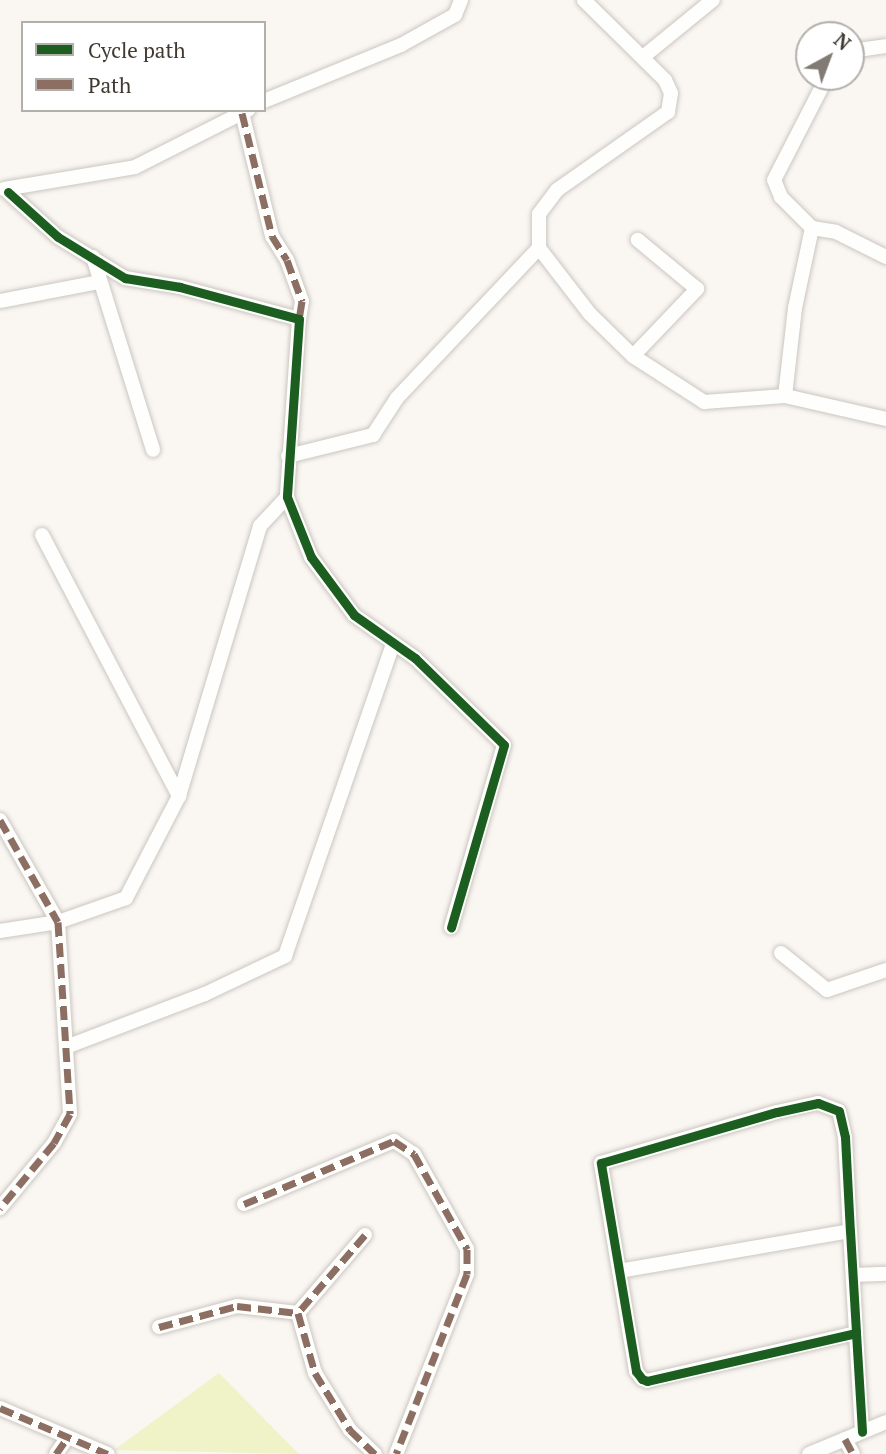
<!DOCTYPE html>
<html>
<head>
<meta charset="utf-8">
<style>
	body { margin:0 }
	#map { position:relative; width:886px; height:1454px; overflow:hidden; background:#faf6f2; font-family:"PT Serif",serif }
	div>[style] { position:absolute }
	.green>* { inset:0; background:#eff3c7 }
	.roads { filter:drop-shadow(0 0 2px #cbc6c0) drop-shadow(0 0 2px #cbc6c0) }
	.minor>* { height:14px; margin:-7px; padding:0 7px; transform-origin:7px; border-radius:7px; background:#fefefd }
	.quiet>* { height:7px; margin-top:-3.5px; transform-origin:0; background:repeating-linear-gradient(90deg,#8d6e63 0 14px,transparent 0 21px) }
	.cycleway>* { height:9px; margin:-4.5px; padding:0 4.5px; transform-origin:4.5px; border-radius:4.5px; background:#1b5e20 }
	span { translate:-50% -50%; white-space:nowrap; text-align:center; line-height:1.15; -webkit-text-stroke:7px #fff; paint-order:stroke }
	.legend { position:absolute; left:21px; top:21px; width:245px; height:91px; box-sizing:border-box; background:#fff; border:2px solid #b3b0ac; margin:0; padding:9px 12px; list-style:none; font-size:21px; color:#403930 }
	.legend li { display:flex; align-items:center; gap:14px; height:35px }
	.legend b { width:35px; border:2px solid #b3b0ac }
	.north { position:absolute; left:795px; top:21px; width:70px; height:70px; box-sizing:border-box; background:#fff; border:2px solid #b3b0ac; border-radius:50%; rotate:41deg; font-size:19px; font-weight:700; line-height:28px; text-align:center; color:#403930 }
	.north::after { content:''; display:block; margin:auto; width:24px; height:32px; background:#817b74; clip-path:polygon(50% 0,100% 100%,50% 72%,0 100%) }
</style>
</head>
<body>
<div id="map">
	<div class="green">
		<div style="clip-path:polygon(219px 1373px,299px 1454px,114px 1450px)"></div>
	</div>
	<div class="roads">
		<div class="minor">
			<div style="left:851px;top:51px;width:35px;rotate:-8deg"></div>
			<div style="left:643px;top:57px;width:90px;rotate:-39.2deg"></div>
			<div style="left:264px;top:101px;width:148px;rotate:-22.2deg"></div>
			<div style="left:401px;top:45px;width:62px;rotate:-29.1deg"></div>
			<div style="left:455px;top:15px;width:16px;rotate:-68deg"></div>
			<div style="left:242px;top:113px;width:127px;rotate:76.3deg"></div>
			<div style="left:272px;top:236px;width:28px;rotate:58deg"></div>
			<div style="left:287px;top:260px;width:44px;rotate:69.9deg"></div>
			<div style="left:302px;top:301px;width:18px;rotate:99deg"></div>
			<div style="left:4px;top:189px;width:133px;rotate:-9.5deg"></div>
			<div style="left:135px;top:167px;width:127px;rotate:-26.8deg"></div>
			<div style="left:8px;top:192px;width:67px;rotate:42deg"></div>
			<div style="left:58px;top:237px;width:79px;rotate:31.5deg"></div>
			<div style="left:125px;top:278px;width:56px;rotate:9.3deg"></div>
			<div style="left:180px;top:287px;width:123px;rotate:15.1deg"></div>
			<div style="left:299px;top:319px;width:178px;rotate:93.9deg"></div>
			<div style="left:287px;top:497px;width:65px;rotate:68.2deg"></div>
			<div style="left:311px;top:557px;width:72px;rotate:53.4deg"></div>
			<div style="left:354px;top:615px;width:75px;rotate:35.2deg"></div>
			<div style="left:415px;top:658px;width:124px;rotate:44.3deg"></div>
			<div style="left:504px;top:745px;width:190px;rotate:106.2deg"></div>
			<div style="left:812px;top:228px;width:24px;rotate:9deg"></div>
			<div style="left:836px;top:232px;width:56px;rotate:26.6deg"></div>
			<div style="left:539px;top:248px;width:34px;rotate:-90deg"></div>
			<div style="left:539px;top:214px;width:30px;rotate:-53deg"></div>
			<div style="left:557px;top:190px;width:136px;rotate:-35.1deg"></div>
			<div style="left:668px;top:112px;width:19px;rotate:-81deg"></div>
			<div style="left:671px;top:93px;width:14px;rotate:-115deg"></div>
			<div style="left:665px;top:80px;width:114px;rotate:-135.4deg"></div>
			<div style="left:93px;top:257px;width:202px;rotate:72.7deg"></div>
			<div style="left:0;top:301px;width:101px;rotate:-10.9deg"></div>
			<div style="left:633px;top:356px;width:93px;rotate:-46.3deg"></div>
			<div style="left:697px;top:289px;width:77px;rotate:-140.3deg"></div>
			<div style="left:785px;top:396px;width:104px;rotate:12.8deg"></div>
			<div style="left:288px;top:456px;width:88px;rotate:-13.9deg"></div>
			<div style="left:373px;top:435px;width:44px;rotate:-57deg"></div>
			<div style="left:397px;top:398px;width:207px;rotate:-46.6deg"></div>
			<div style="left:539px;top:248px;width:83px;rotate:52.3deg"></div>
			<div style="left:590px;top:314px;width:60px;rotate:44.3deg"></div>
			<div style="left:633px;top:356px;width:85px;rotate:32.9deg"></div>
			<div style="left:704px;top:402px;width:81px;rotate:-4.2deg"></div>
			<div style="left:785px;top:396px;width:89px;rotate:-83.5deg"></div>
			<div style="left:795px;top:308px;width:82px;rotate:-78deg"></div>
			<div style="left:812px;top:228px;width:44px;rotate:-135deg"></div>
			<div style="left:781px;top:197px;width:18px;rotate:-112deg"></div>
			<div style="left:774px;top:180px;width:116px;rotate:-62.8deg"></div>
			<div style="left:42px;top:535px;width:295px;rotate:62.3deg"></div>
			<div style="left:0;top:820px;width:117px;rotate:60.4deg"></div>
			<div style="left:58px;top:922px;width:192px;rotate:86.4deg"></div>
			<div style="left:70px;top:1114px;width:33px;rotate:119deg"></div>
			<div style="left:54px;top:1143px;width:85px;rotate:129.7deg"></div>
			<div style="left:0;top:931px;width:59px;rotate:-8.8deg"></div>
			<div style="left:58px;top:922px;width:72px;rotate:-19.4deg"></div>
			<div style="left:126px;top:898px;width:115px;rotate:-62.5deg"></div>
			<div style="left:179px;top:796px;width:282px;rotate:-73.3deg"></div>
			<div style="left:260px;top:526px;width:40px;rotate:-47deg"></div>
			<div style="left:781px;top:953px;width:59px;rotate:38.8deg"></div>
			<div style="left:827px;top:990px;width:62px;rotate:-18.7deg"></div>
			<div style="left:66px;top:1047px;width:149px;rotate:-20.9deg"></div>
			<div style="left:205px;top:994px;width:89px;rotate:-25.4deg"></div>
			<div style="left:285px;top:956px;width:330px;rotate:-70.9deg"></div>
			<div style="left:244px;top:1204px;width:163px;rotate:-22.8deg"></div>
			<div style="left:394px;top:1141px;width:24px;rotate:33deg"></div>
			<div style="left:414px;top:1154px;width:109px;rotate:60.8deg"></div>
			<div style="left:467px;top:1249px;width:25px;rotate:90deg"></div>
			<div style="left:467px;top:1274px;width:193px;rotate:111.5deg"></div>
			<div style="left:365px;top:1235px;width:103px;rotate:130.7deg"></div>
			<div style="left:298px;top:1313px;width:62px;rotate:74.2deg"></div>
			<div style="left:315px;top:1373px;width:67px;rotate:58.4deg"></div>
			<div style="left:350px;top:1430px;width:35px;rotate:44deg"></div>
			<div style="left:619px;top:1271px;width:234px;rotate:-9.8deg"></div>
			<div style="left:853px;top:1275px;width:33px;rotate:-2deg"></div>
			<div style="left:159px;top:1327px;width:81px;rotate:-15.1deg"></div>
			<div style="left:237px;top:1306px;width:61px;rotate:6.5deg"></div>
			<div style="left:856px;top:1333px;width:214px;rotate:167.1deg"></div>
			<div style="left:647px;top:1381px;width:5px;rotate:-158deg"></div>
			<div style="left:642px;top:1379px;width:10px;rotate:-127deg"></div>
			<div style="left:636px;top:1371px;width:211px;rotate:-99.6deg"></div>
			<div style="left:601px;top:1163px;width:183px;rotate:-16.2deg"></div>
			<div style="left:777px;top:1112px;width:42px;rotate:-12.4deg"></div>
			<div style="left:818px;top:1103px;width:22px;rotate:21deg"></div>
			<div style="left:839px;top:1111px;width:27px;rotate:77deg"></div>
			<div style="left:845px;top:1137px;width:94px;rotate:87deg"></div>
			<div style="left:850px;top:1231px;width:102px;rotate:86.6deg"></div>
			<div style="left:856px;top:1333px;width:99px;rotate:86.5deg"></div>
			<div style="left:0;top:1408px;width:117px;rotate:23.1deg"></div>
			<div style="left:845px;top:1439px;width:17px;rotate:62deg"></div>
			<div style="left:56px;top:1454px;width:19px;rotate:-55deg"></div>
			<div style="left:809px;top:1454px;width:83px;rotate:-22.6deg"></div>
		</div>
	</div>
	<div class="quiet">
		<div style="left:242px;top:113px;width:127px;rotate:76.3deg"></div>
		<div style="left:272px;top:236px;width:28px;rotate:58deg"></div>
		<div style="left:287px;top:260px;width:44px;rotate:69.9deg"></div>
		<div style="left:302px;top:301px;width:18px;rotate:99deg"></div>
		<div style="left:0;top:820px;width:117px;rotate:60.4deg"></div>
		<div style="left:58px;top:922px;width:192px;rotate:86.4deg"></div>
		<div style="left:70px;top:1114px;width:33px;rotate:119deg"></div>
		<div style="left:54px;top:1143px;width:85px;rotate:129.7deg"></div>
		<div style="left:244px;top:1204px;width:163px;rotate:-22.8deg"></div>
		<div style="left:394px;top:1141px;width:24px;rotate:33deg"></div>
		<div style="left:414px;top:1154px;width:109px;rotate:60.8deg"></div>
		<div style="left:467px;top:1249px;width:25px;rotate:90deg"></div>
		<div style="left:467px;top:1274px;width:193px;rotate:111.5deg"></div>
		<div style="left:365px;top:1235px;width:103px;rotate:130.7deg"></div>
		<div style="left:298px;top:1313px;width:62px;rotate:74.2deg"></div>
		<div style="left:315px;top:1373px;width:67px;rotate:58.4deg"></div>
		<div style="left:350px;top:1430px;width:35px;rotate:44deg"></div>
		<div style="left:159px;top:1327px;width:81px;rotate:-15.1deg"></div>
		<div style="left:237px;top:1306px;width:61px;rotate:6.5deg"></div>
		<div style="left:0;top:1408px;width:117px;rotate:23.1deg"></div>
		<div style="left:845px;top:1439px;width:17px;rotate:62deg"></div>
		<div style="left:56px;top:1454px;width:19px;rotate:-55deg"></div>
	</div>
	<div class="cycleway">
		<div style="left:8px;top:192px;width:67px;rotate:42deg"></div>
		<div style="left:58px;top:237px;width:79px;rotate:31.5deg"></div>
		<div style="left:125px;top:278px;width:56px;rotate:9.3deg"></div>
		<div style="left:180px;top:287px;width:123px;rotate:15.1deg"></div>
		<div style="left:299px;top:319px;width:178px;rotate:93.9deg"></div>
		<div style="left:287px;top:497px;width:65px;rotate:68.2deg"></div>
		<div style="left:311px;top:557px;width:72px;rotate:53.4deg"></div>
		<div style="left:354px;top:615px;width:75px;rotate:35.2deg"></div>
		<div style="left:415px;top:658px;width:124px;rotate:44.3deg"></div>
		<div style="left:504px;top:745px;width:190px;rotate:106.2deg"></div>
		<div style="left:856px;top:1333px;width:214px;rotate:167.1deg"></div>
		<div style="left:647px;top:1381px;width:5px;rotate:-158deg"></div>
		<div style="left:642px;top:1379px;width:10px;rotate:-127deg"></div>
		<div style="left:636px;top:1371px;width:211px;rotate:-99.6deg"></div>
		<div style="left:601px;top:1163px;width:183px;rotate:-16.2deg"></div>
		<div style="left:777px;top:1112px;width:42px;rotate:-12.4deg"></div>
		<div style="left:818px;top:1103px;width:22px;rotate:21deg"></div>
		<div style="left:839px;top:1111px;width:27px;rotate:77deg"></div>
		<div style="left:845px;top:1137px;width:94px;rotate:87deg"></div>
		<div style="left:850px;top:1231px;width:102px;rotate:86.6deg"></div>
		<div style="left:856px;top:1333px;width:99px;rotate:86.5deg"></div>
	</div>
	<ul class="legend">
	<li><b style="height:9px;background:#1b5e20"></b>Cycle path</li>
	<li><b style="height:9px;background:#8d6e63"></b>Path</li>
	</ul>
	<div class="north">N</div>
</div>
</body>
</html>
